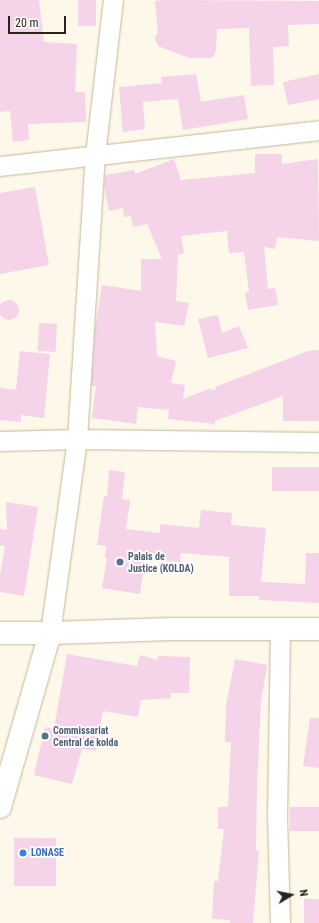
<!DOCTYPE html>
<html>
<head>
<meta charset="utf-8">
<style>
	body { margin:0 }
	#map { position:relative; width:319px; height:923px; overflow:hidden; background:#fdf8ea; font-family:"Roboto Condensed",sans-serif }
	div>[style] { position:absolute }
	.building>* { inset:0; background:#f5d3e8; transform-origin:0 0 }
	.round { border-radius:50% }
	.roads { filter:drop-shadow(0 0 1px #c5b897) drop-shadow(0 0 1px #c5b897) }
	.street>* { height:19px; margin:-9.5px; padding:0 9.5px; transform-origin:9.5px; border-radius:9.5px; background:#fff }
	.secondary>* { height:22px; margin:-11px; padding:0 11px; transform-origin:11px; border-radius:11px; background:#fff }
	.primary>* { height:22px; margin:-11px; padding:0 11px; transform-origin:11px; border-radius:11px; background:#fff }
	.dots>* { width:11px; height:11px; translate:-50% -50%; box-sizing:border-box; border:2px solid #fff; border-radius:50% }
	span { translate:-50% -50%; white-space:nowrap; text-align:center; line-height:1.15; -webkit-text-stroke:3.5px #fff; paint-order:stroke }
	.service-label { font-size:10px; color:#4e5e75; font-weight:700 }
	.left { translate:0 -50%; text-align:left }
	.shop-label { font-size:10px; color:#366cbe; font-weight:700 }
	.north { position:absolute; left:271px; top:875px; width:40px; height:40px; -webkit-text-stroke:3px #fff; paint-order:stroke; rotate:80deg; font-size:11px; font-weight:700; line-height:16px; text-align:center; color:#292417 }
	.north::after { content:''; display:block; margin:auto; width:14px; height:18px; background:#292417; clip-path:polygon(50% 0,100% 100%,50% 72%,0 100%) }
	.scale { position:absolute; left:8px; top:16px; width:58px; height:18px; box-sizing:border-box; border:2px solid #292417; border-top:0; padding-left:5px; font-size:12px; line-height:14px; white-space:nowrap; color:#292417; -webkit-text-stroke:3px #fff; paint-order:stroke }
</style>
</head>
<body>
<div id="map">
	<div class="building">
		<div style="clip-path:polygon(0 0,39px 0,44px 42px,77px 44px,75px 92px,85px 92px,86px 122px,28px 124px,29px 140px,13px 142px,10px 111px,0 112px)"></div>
		<div style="left:78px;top:0;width:18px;height:26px"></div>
		<div style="clip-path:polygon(163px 0,319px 1px,319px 24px,288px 25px,289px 46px,273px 47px,274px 85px,251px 86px,249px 28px,217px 29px,216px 51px,214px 56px,209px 58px,189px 58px,158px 46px,156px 42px,155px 37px,158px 32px,155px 1px)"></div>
		<div style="clip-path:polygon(196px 74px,201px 102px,244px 95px,248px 119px,183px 130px,178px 99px,143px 102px,145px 129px,123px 132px,119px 87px,162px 83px,161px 77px)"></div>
		<div style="clip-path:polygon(319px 74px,319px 99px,288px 105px,283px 82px)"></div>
		<div style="clip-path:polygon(255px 154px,282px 154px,282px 164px,318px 159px,319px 241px,277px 237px,275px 249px,264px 247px,268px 289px,275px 288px,278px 305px,248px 310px,245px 293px,249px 292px,244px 252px,229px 253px,227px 231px,181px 236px,184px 253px,178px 255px,176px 301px,189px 303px,184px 326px,155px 322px,157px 356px,176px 361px,171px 383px,185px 385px,183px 399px,209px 389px,216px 390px,215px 387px,308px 351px,319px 350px,319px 421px,283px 421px,283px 396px,215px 421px,215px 424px,168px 419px,169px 410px,138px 407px,136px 424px,92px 418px,96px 386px,91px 386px,95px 328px,102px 285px,141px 291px,141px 259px,162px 259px,147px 224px,133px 227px,131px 216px,124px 217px,123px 208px,109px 211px,104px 186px,105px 175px,134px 170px,135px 174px,174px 159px,181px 180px,255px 173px)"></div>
		<div style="clip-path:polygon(35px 187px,49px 265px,0 274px,0 193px)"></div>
		<div class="round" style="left:-1px;top:300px;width:20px;height:20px"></div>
		<div style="clip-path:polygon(218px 315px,222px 333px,239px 326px,248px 348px,208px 358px,198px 319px)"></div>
		<div style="left:39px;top:323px;width:18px;height:28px;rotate:3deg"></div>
		<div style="clip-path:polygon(20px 351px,50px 354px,44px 418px,21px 415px,21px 422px,0 420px,0 388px,16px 390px)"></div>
		<div style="left:272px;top:467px;width:47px;height:24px"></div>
		<div style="clip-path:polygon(109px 470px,125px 472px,122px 499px,130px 500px,126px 529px,160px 533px,160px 524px,199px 528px,201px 510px,232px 513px,231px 525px,266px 528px,261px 582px,305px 584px,306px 553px,319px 553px,319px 603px,259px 600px,259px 596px,229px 596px,229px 557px,181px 553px,180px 562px,145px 559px,140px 594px,102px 588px,107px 558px,105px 558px,106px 546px,97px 545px,104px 496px,107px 497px)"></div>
		<div style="clip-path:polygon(6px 502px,38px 507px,24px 596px,0 592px,0 575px,5px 546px,0 545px,0 529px,7px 530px)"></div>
		<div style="clip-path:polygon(67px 654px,137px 666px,140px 655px,157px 660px,158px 656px,190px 657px,189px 693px,171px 693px,171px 698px,141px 700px,138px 717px,103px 711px,96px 751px,82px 749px,72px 784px,34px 775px,45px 727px,54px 729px)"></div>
		<div style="clip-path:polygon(235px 659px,267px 665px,261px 702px,257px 784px,256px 850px,259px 851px,253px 923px,230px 923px,230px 920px,212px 919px,214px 881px,218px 881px,224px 829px,218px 829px,218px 807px,228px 807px,231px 742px,225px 742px,226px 705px)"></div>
		<div style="clip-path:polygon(310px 718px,319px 718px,319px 768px,303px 766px)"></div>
		<div style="left:319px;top:807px;width:24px;height:29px;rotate:90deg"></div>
		<div style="left:14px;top:838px;width:42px;height:48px"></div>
		<div style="left:304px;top:899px;width:15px;height:24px"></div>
	</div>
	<div class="roads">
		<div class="street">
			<div style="left:0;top:166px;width:321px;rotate:-6.4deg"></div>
			<div style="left:0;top:441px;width:77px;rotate:-1.5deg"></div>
			<div style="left:77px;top:439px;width:242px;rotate:0.7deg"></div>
			<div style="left:280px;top:628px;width:187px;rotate:90.9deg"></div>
			<div style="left:277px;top:815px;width:108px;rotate:88.4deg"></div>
			<div style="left:50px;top:633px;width:196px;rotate:-82.1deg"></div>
			<div style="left:77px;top:439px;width:285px;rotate:-86.4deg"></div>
			<div style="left:95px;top:155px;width:156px;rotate:-83.4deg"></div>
		</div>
		<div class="secondary">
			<div style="left:50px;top:633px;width:122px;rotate:-1.9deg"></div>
			<div style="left:172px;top:629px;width:147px"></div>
		</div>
		<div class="primary">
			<div style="left:0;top:633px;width:50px"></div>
			<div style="left:50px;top:633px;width:181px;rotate:106deg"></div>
		</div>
	</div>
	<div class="dots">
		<div style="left:120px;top:562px;background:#5c6f8a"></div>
		<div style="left:45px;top:736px;background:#5c6f8a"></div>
		<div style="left:23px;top:853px;background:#3f7fe0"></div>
	</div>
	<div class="service-label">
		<span class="left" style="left:128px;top:562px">Palais de<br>Justice (KOLDA)</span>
		<span class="left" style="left:53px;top:736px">Commissariat<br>Central de kolda</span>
	</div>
	<div class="shop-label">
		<span class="left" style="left:31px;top:853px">LONASE</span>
	</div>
	<div class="north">N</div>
	<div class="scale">20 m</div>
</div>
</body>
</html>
